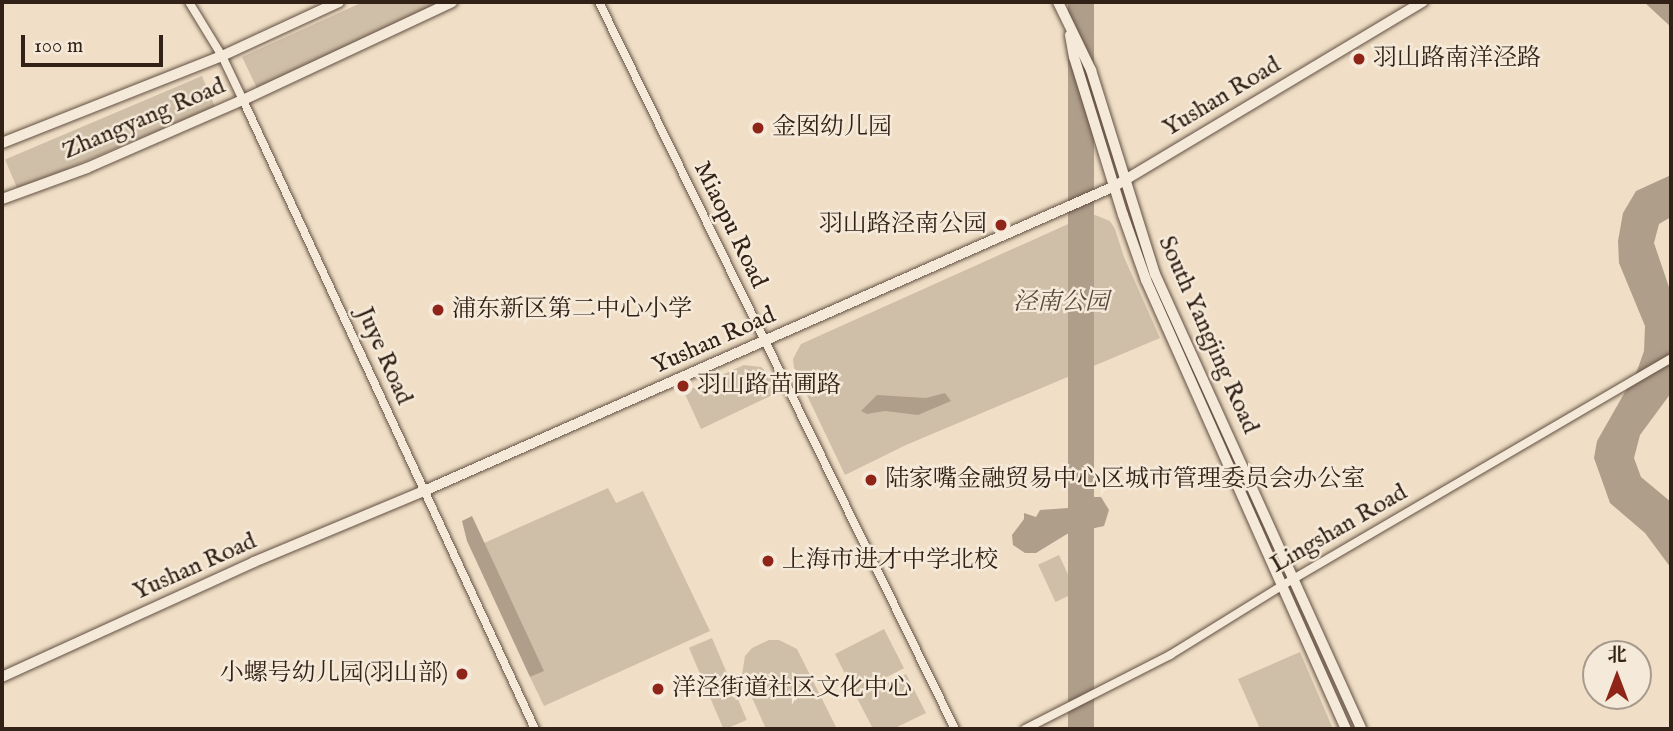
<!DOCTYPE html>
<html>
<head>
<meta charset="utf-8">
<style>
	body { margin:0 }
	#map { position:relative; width:1673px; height:731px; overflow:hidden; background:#f0dfc6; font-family:"IM FELL English","Noto Serif SC",serif }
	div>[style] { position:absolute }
	.green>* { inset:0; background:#d0bfa8; transform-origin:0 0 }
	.water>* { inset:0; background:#af9e8a; transform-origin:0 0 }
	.roads { filter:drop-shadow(0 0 2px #625042) drop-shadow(0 0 2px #625042) }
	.street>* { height:8px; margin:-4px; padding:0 4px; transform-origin:4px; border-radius:4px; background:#f5eada }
	.secondary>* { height:10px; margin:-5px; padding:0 5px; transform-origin:5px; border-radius:5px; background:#f5eada }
	.dots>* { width:19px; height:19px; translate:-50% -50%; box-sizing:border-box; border:4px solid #f5eada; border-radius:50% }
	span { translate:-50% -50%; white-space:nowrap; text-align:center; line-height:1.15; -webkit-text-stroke:5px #f5eada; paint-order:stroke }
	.poi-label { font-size:24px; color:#322116 }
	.left { translate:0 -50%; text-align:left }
	.right { translate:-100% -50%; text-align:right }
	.street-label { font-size:24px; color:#322116 }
	.park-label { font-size:24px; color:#5a483a; font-style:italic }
	.frame { position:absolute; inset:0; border:4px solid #322116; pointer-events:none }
	.north { position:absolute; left:1582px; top:640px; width:70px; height:70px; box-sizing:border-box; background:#f5eada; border:2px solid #a79a8c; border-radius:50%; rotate:0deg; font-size:19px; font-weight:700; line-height:28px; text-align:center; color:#322116 }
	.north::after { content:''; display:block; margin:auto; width:24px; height:32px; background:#8f2418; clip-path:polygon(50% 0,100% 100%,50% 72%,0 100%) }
	.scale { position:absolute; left:21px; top:35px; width:142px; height:32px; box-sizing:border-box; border:4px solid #322116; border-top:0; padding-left:9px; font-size:21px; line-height:24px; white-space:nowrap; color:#322116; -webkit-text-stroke:5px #f5eada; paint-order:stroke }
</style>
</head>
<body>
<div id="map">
	<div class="green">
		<div style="clip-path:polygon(363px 2px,447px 2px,257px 88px,242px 57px)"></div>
		<div style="left:202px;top:76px;width:33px;height:214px;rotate:67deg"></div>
		<div style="clip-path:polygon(1095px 215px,1110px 221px,1115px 229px,1124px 257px,1160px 338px,906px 445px,845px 475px,794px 368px,793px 359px,801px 344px,1086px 216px)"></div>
		<div style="clip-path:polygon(744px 365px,761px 367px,768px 373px,779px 392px,701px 429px,684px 392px)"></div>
		<div style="clip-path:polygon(608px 488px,616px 503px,643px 491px,710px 631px,544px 706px,530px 677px,543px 670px,484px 543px)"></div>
		<div style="left:1059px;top:555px;width:41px;height:23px;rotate:65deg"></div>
		<div style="left:884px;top:629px;width:44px;height:55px;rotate:63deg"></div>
		<div style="left:712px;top:638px;width:89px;height:25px;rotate:67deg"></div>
		<div style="clip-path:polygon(769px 640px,779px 640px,797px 649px,837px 729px,766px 729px,742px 675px,745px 656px,752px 648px)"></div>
		<div style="clip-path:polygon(1300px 652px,1333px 729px,1260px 729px,1238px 679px)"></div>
		<div style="clip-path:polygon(906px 674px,926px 713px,893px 729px,873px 729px,857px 698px)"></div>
	</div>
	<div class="water">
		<div style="left:1068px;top:2px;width:26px;height:1166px"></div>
		<div style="clip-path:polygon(1644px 2px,1671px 2px,1671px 27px)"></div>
		<div style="clip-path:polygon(1671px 175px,1671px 217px,1659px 224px,1654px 243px,1671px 293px,1671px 393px,1640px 435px,1634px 458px,1641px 477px,1671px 502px,1671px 568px,1645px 533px,1610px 503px,1594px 458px,1597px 441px,1637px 371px,1644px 351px,1645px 326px,1619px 263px,1618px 241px,1623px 213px,1636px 191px)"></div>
		<div style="clip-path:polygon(945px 393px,951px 401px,918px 415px,885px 411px,867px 414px,861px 411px,877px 395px,926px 398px)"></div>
		<div style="clip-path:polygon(1081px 497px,1101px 497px,1109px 510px,1104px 526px,1067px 534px,1036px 553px,1025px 553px,1013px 545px,1012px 535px,1024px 519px,1024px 513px,1036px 517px,1040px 510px,1082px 507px,1084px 503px,1080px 503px)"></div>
		<div style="clip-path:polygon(472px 516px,544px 671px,530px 677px,467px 541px,462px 521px)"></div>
	</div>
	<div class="roads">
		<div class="street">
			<div style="left:189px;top:2px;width:63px;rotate:58.6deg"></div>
			<div style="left:222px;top:56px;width:49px;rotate:64.5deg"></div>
			<div style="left:243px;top:100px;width:693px;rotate:65.1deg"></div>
			<div style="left:599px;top:2px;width:809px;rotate:63.91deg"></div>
			<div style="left:1025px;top:729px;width:163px;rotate:-27deg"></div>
			<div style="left:1170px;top:655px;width:133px;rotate:-31.8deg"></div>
			<div style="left:1283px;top:585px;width:450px;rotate:-30.3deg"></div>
		</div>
		<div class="secondary">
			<div style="left:1058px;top:2px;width:76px;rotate:64.1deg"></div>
			<div style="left:1091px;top:70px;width:214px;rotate:72.6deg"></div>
			<div style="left:1155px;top:274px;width:499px;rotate:65.6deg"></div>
			<div style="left:1070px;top:35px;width:22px;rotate:80deg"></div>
			<div style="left:1074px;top:57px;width:165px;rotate:72.8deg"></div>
			<div style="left:1123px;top:215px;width:69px;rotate:70.5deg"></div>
			<div style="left:1146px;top:280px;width:492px;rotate:66deg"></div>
			<div style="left:2px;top:143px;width:237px;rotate:-21.6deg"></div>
			<div style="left:222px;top:56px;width:129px;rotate:-24.8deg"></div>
			<div style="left:2px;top:199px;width:90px;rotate:-20deg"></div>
			<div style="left:87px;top:168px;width:170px;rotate:-23.6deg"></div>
			<div style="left:243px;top:100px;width:231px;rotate:-25.1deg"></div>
			<div style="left:2px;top:677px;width:277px;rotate:-24.5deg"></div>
			<div style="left:254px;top:562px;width:184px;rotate:-22.7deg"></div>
			<div style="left:424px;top:491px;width:755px;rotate:-23.82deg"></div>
			<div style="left:1115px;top:186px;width:359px;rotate:-30.9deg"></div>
		</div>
	</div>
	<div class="dots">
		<div style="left:1359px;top:59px;background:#8f2418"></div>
		<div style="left:758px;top:128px;background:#8f2418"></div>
		<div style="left:1001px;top:225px;background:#8f2418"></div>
		<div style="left:438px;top:310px;background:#8f2418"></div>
		<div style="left:683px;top:386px;background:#8f2418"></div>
		<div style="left:871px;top:480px;background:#8f2418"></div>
		<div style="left:768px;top:561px;background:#8f2418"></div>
		<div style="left:462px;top:674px;background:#8f2418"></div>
		<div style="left:658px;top:689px;background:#8f2418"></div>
	</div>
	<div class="poi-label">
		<span class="left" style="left:1373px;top:59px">羽山路南洋泾路</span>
		<span class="left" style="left:772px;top:128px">金囡幼儿园</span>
		<span class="right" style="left:987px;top:225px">羽山路泾南公园</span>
		<span class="left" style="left:452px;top:310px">浦东新区第二中心小学</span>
		<span class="left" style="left:697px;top:386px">羽山路苗圃路</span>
		<span class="left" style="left:885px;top:480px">陆家嘴金融贸易中心区城市管理委员会办公室</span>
		<span class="left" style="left:782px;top:561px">上海市进才中学北校</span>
		<span class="right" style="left:448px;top:674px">小螺号幼儿园(羽山部)</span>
		<span class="left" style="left:672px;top:689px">洋泾街道社区文化中心</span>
	</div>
	<div class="street-label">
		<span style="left:1222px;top:97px;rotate:-31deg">Yushan Road</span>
		<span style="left:144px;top:119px;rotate:-23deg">Zhangyang Road</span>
		<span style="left:730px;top:225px;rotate:64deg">Miaopu Road</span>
		<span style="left:1208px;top:335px;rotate:66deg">South Yangjing Road</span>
		<span style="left:714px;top:341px;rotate:-24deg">Yushan Road</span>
		<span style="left:384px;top:356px;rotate:66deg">Juye Road</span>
		<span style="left:1339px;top:529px;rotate:-30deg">Lingshan Road</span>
		<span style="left:195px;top:567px;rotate:-24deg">Yushan Road</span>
	</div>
	<div class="park-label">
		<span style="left:1061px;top:303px">泾南公园</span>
	</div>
	<div class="frame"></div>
	<div class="north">北</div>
	<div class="scale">100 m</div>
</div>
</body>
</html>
